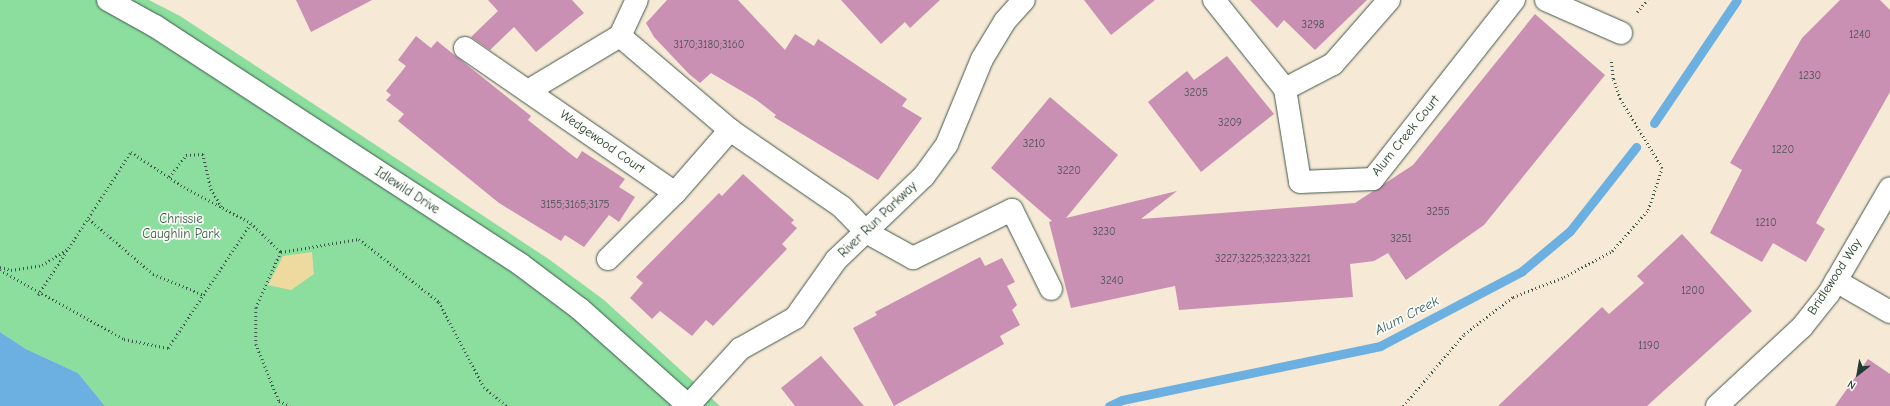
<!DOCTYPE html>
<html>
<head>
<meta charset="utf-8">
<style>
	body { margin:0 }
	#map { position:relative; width:1890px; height:406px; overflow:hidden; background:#f6e9d5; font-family:"Comic Neue",sans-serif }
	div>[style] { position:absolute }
	.green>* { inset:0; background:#8bde9e }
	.sand>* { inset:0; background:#eeda9e }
	.water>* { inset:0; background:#6bb0e1 }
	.stream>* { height:9px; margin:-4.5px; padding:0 4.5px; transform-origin:4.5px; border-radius:4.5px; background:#6bb0e1 }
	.building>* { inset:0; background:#ca90b3 }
	.path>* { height:2.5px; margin-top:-1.25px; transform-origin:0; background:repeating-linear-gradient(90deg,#3f574c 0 1px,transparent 0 4px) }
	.roads { filter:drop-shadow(0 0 1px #3f574c) drop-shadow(0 0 1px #3f574c) }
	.minor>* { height:22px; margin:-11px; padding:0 11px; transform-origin:11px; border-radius:11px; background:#fff }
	span { translate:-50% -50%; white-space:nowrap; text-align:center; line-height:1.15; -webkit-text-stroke:3.5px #fdfcf7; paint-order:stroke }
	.number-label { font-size:11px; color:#4a5254 }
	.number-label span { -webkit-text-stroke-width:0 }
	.street-label { font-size:13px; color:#1f3d34 }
	.park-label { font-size:13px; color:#355d49 }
	.water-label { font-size:14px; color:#366068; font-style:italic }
	.north { position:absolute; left:1838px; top:354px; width:40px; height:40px; -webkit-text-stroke:3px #fdfcf7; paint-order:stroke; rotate:211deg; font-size:11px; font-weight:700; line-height:16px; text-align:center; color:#1f3d34 }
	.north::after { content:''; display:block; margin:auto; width:14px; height:18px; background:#1f3d34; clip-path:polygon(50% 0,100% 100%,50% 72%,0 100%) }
</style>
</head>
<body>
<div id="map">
	<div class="green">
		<div style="clip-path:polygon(0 0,149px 0,180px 16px,550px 260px,604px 300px,720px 406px,105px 406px,78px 373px,26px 349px,0 332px)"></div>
	</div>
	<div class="sand">
		<div style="clip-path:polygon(312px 252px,314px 274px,291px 290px,268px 285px,283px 256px)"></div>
	</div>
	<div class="water">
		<div style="clip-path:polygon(0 332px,26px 349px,78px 373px,105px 406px,0 406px)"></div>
	</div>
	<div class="stream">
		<div style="left:1654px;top:123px;width:148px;rotate:-56deg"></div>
		<div style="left:1109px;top:406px;width:14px;rotate:-25deg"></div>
		<div style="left:1122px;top:400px;width:264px;rotate:-11.8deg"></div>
		<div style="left:1380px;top:346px;width:161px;rotate:-27.8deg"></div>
		<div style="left:1522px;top:271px;width:62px;rotate:-39.8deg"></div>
		<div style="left:1570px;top:231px;width:107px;rotate:-51.8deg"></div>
	</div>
	<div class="building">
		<div style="clip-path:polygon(296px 0,372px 0,311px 32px)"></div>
		<div style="clip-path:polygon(488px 0,572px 0,584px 13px,536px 52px,514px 27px,490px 50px,471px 37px,498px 11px)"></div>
		<div style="clip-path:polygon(667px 0,738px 0,785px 50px,795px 34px,814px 46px,818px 39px,907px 99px,902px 106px,922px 118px,878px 180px,774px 117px,776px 115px,755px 99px,711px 73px,700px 83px,689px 74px,654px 37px,646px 23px)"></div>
		<div style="clip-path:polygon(841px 0,940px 0,910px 28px,905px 22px,881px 44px)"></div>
		<div style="clip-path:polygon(1084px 0,1155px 0,1111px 35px)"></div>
		<div style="clip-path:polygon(1250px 0,1367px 0,1315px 50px,1284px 20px,1277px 28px)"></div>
		<div style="clip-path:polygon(1840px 0,1880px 0,1890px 10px,1890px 92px,1816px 223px,1825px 229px,1806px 262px,1773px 243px,1762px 262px,1710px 233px,1742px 170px,1730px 163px,1802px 38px)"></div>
		<div style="clip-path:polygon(1535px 14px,1605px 75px,1484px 225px,1406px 280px,1388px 253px,1374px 261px,1350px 264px,1353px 297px,1179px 310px,1175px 286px,1071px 308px,1049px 222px,1052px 221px,991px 168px,1050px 97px,1118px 155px,1066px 218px,1177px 191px,1141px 219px,1355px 203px,1413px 165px)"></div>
		<div style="clip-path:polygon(416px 36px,431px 48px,437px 41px,531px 116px,528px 120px,577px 159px,582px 151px,625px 179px,619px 187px,635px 197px,619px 222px,609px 215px,584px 247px,565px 235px,561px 241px,499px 203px,398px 121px,404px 114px,386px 100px,391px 95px,386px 91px,406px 66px,398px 60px)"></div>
		<div style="clip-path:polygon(1227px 56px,1274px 114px,1201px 172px,1148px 102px,1187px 71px,1194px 80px)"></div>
		<div style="clip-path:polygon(743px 174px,794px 220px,791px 223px,797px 228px,782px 244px,787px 249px,713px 326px,706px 320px,692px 336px,660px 311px,652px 319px,630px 298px,643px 283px,636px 277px,719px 193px,722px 196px)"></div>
		<div style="clip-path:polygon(1682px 234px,1752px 311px,1647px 406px,1498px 406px,1602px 307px,1609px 314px,1644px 283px,1637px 276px)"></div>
		<div style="clip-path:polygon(980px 257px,985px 266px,1002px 258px,1015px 282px,1007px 286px,1017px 305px,1012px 310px,1020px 325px,1000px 336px,1004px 344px,894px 406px,853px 328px,877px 315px,875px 312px)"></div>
		<div style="clip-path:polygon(821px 356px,864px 406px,795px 406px,781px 388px)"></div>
		<div style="clip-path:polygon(1868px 359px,1890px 374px,1890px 406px,1835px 406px)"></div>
	</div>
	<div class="path">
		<div style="left:1637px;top:12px;width:16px;rotate:-50deg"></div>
		<div style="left:169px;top:177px;width:28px;rotate:-52deg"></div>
		<div style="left:186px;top:155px;width:17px;rotate:-3deg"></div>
		<div style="left:203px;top:154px;width:36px;rotate:77deg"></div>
		<div style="left:211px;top:189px;width:21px;rotate:59deg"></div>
		<div style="left:89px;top:219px;width:84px;rotate:40.7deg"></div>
		<div style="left:153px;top:274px;width:55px;rotate:22.4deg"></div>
		<div style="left:281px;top:252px;width:79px;rotate:-9.5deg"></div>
		<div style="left:359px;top:239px;width:102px;rotate:38.2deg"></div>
		<div style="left:439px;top:302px;width:96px;rotate:62.1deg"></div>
		<div style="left:484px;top:387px;width:30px;rotate:40deg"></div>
		<div style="left:281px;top:252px;width:61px;rotate:114.1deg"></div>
		<div style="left:256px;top:308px;width:36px;rotate:90deg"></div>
		<div style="left:256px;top:344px;width:61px;rotate:68deg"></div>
		<div style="left:279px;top:401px;width:12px;rotate:24deg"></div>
		<div style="left:0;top:267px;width:11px;rotate:15deg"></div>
		<div style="left:11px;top:270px;width:31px;rotate:-9deg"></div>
		<div style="left:42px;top:265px;width:31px;rotate:-32deg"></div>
		<div style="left:0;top:270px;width:142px;rotate:29.1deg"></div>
		<div style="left:124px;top:339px;width:45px;rotate:11.6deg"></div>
		<div style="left:168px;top:348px;width:150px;rotate:-56.4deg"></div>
		<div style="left:38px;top:295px;width:171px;rotate:-57deg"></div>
		<div style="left:131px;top:152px;width:64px;rotate:33.4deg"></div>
		<div style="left:184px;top:187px;width:76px;rotate:28.2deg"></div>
		<div style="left:251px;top:223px;width:42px;rotate:44deg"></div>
		<div style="left:1403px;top:406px;width:94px;rotate:-49.7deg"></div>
		<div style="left:1464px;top:334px;width:61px;rotate:-37.1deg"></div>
		<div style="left:1513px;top:297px;width:55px;rotate:-21.4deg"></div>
		<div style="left:1564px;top:277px;width:55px;rotate:-28.4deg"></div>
		<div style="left:1612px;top:251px;width:55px;rotate:-48.7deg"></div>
		<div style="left:1648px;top:210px;width:44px;rotate:-71.6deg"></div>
		<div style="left:1662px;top:168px;width:81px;rotate:-121.3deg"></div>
		<div style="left:1620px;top:99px;width:21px;rotate:-109deg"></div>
		<div style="left:1613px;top:79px;width:20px;rotate:-96deg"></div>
	</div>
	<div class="roads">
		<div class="minor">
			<div style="left:108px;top:0;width:54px;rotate:29deg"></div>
			<div style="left:155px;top:26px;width:436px;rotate:33.1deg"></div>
			<div style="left:520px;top:264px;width:75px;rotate:36.9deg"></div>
			<div style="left:580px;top:309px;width:146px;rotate:41.7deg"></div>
			<div style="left:1214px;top:0;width:114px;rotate:51.4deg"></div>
			<div style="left:1285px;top:89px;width:94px;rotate:80.8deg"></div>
			<div style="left:1300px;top:182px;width:73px;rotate:-2.4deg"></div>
			<div style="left:1373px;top:179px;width:228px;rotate:-51.8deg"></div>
			<div style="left:1546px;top:0;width:82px;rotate:23.7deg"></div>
			<div style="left:620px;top:36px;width:145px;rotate:40.5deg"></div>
			<div style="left:465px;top:48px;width:255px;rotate:34.6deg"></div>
			<div style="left:1285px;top:89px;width:54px;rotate:-27.5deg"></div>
			<div style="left:1333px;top:64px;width:85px;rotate:-48.8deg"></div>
			<div style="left:528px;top:91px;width:107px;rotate:-30.9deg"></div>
			<div style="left:620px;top:36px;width:40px;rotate:-65deg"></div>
			<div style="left:608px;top:259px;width:94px;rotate:-44.6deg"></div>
			<div style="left:675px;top:193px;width:84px;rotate:-48.9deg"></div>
			<div style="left:730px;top:130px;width:136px;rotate:34.5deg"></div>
			<div style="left:842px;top:207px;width:35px;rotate:46deg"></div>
			<div style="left:866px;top:232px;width:54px;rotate:29deg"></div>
			<div style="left:913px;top:258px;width:110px;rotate:-25.9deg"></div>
			<div style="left:1012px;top:210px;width:88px;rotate:63.7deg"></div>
			<div style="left:1836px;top:281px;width:62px;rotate:29.9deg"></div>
			<div style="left:689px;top:405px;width:76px;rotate:-47.7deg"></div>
			<div style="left:740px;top:349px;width:63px;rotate:-29.4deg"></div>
			<div style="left:795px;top:318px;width:71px;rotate:-54.7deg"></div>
			<div style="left:836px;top:260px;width:122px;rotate:-43.7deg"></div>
			<div style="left:924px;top:176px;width:39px;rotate:-54deg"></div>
			<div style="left:947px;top:144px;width:92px;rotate:-67.6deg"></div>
			<div style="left:982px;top:59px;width:44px;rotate:-58.8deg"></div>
			<div style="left:1005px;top:21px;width:28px;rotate:-48deg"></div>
			<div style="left:1717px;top:406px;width:116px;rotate:-42.9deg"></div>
			<div style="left:1802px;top:327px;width:43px;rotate:-51.5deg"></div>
			<div style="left:1829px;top:293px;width:121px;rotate:-59.8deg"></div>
		</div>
	</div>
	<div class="number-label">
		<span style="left:1313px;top:25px">3298</span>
		<span style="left:1860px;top:35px">1240</span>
		<span style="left:709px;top:45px">3170;3180;3160</span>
		<span style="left:1810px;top:76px">1230</span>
		<span style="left:1196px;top:93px">3205</span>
		<span style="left:1230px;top:123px">3209</span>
		<span style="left:1034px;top:144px">3210</span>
		<span style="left:1783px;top:150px">1220</span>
		<span style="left:1069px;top:171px">3220</span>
		<span style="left:575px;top:205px">3155;3165;3175</span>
		<span style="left:1438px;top:212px">3255</span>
		<span style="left:1766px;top:223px">1210</span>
		<span style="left:1104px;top:232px">3230</span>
		<span style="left:1401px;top:239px">3251</span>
		<span style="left:1263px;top:259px">3227;3225;3223;3221</span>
		<span style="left:1112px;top:281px">3240</span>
		<span style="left:1693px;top:291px">1200</span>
		<span style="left:1649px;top:346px">1190</span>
	</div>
	<div class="street-label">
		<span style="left:1406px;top:136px;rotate:-51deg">Alum Creek Court</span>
		<span style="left:602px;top:142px;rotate:35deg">Wedgewood Court</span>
		<span style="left:407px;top:191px;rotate:33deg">Idlewild Drive</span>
		<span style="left:878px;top:220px;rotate:-44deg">River Run Parkway</span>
		<span style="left:1835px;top:277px;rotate:-57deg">Bridlewood Way</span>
	</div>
	<div class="park-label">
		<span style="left:181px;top:227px">Chrissie<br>Caughlin Park</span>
	</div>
	<div class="water-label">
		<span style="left:1407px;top:316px;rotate:-27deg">Alum Creek</span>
	</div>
	<div class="north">N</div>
</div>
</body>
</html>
